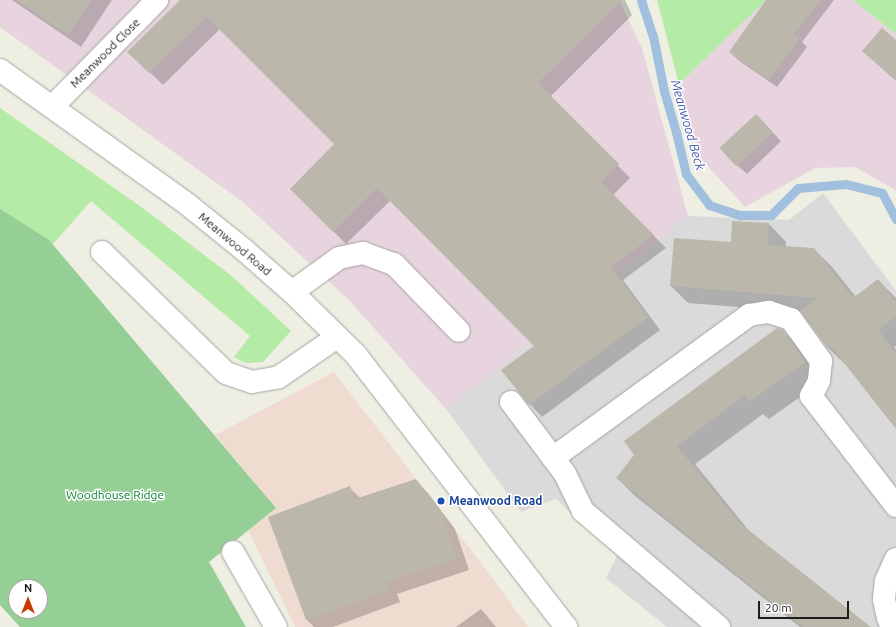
<!DOCTYPE html>
<html>
<head>
<meta charset="utf-8">
<style>
	body { margin:0 }
	#map { position:relative; width:896px; height:627px; overflow:hidden; background:#efeee2; font-family:Ubuntu,sans-serif }
	div>[style] { position:absolute }
	.residential>* { inset:0; background:#dbdada }
	.commercial>* { inset:0; background:#f0dbd0 }
	.industrial>* { inset:0; background:#e8d4de }
	.grass>* { inset:0; background:#b4eba6 }
	.forest>* { inset:0; background:#96cf95 }
	.shadow>* { inset:0; background:#0003 }
	.stream>* { height:9px; margin:-4.5px; padding:0 4.5px; transform-origin:4.5px; border-radius:4.5px; background:#a1bfde }
	.building>* { inset:0; background:#bbb7ab; transform-origin:0 0 }
	.roads { filter:drop-shadow(0 0 1px #a4a4a4) drop-shadow(0 0 1px #a4a4a4) }
	.minor>* { height:22px; margin:-11px; padding:0 11px; transform-origin:11px; border-radius:11px; background:#fff }
	.dots>* { width:11px; height:11px; translate:-50% -50%; box-sizing:border-box; border:2px solid #fff; border-radius:50% }
	span { translate:-50% -50%; white-space:nowrap; text-align:center; line-height:1.15; -webkit-text-stroke:3px #fff; paint-order:stroke }
	.street-label { font-size:12px; color:#1d1d1d }
	.park-label { font-size:12px; color:#087e33 }
	.transit-label { font-size:12px; color:#164399; font-weight:700 }
	.left { translate:0 -50%; text-align:left }
	.water-label { font-size:13px; color:#465daf; font-style:italic }
	.north { position:absolute; left:8px; top:579px; width:40px; height:40px; box-sizing:border-box; background:#fff; border:1px solid #a5a5a5; border-radius:50%; rotate:0deg; font-size:11px; font-weight:700; line-height:16px; text-align:center; color:#1d1d1d }
	.north::after { content:''; display:block; margin:auto; width:14px; height:18px; background:#ca3a00; clip-path:polygon(50% 0,100% 100%,50% 72%,0 100%) }
	.scale { position:absolute; left:758px; top:601px; width:91px; height:18px; box-sizing:border-box; border:2px solid #1d1d1d; border-top:0; padding-left:5px; font-size:12px; line-height:14px; white-space:nowrap; color:#1d1d1d; -webkit-text-stroke:3px #fff; paint-order:stroke }
</style>
</head>
<body>
<div id="map">
	<div class="residential">
		<div style="clip-path:polygon(823px 193px,896px 291px,896px 627px,667px 627px,606px 578px,617px 556px,556px 499px,521px 512px,446px 409px,688px 216px,789px 220px)"></div>
	</div>
	<div class="commercial">
		<div style="clip-path:polygon(334px 372px,484px 567px,528px 627px,295px 627px,248px 530px,276px 508px,215px 435px)"></div>
	</div>
	<div class="industrial">
		<div style="clip-path:polygon(0 0,619px 0,642px 48px,688px 216px,446px 409px,349px 300px,243px 202px,0 27px)"></div>
		<div style="clip-path:polygon(766px 0,853px 0,896px 34px,896px 192px,894px 189px,855px 167px,815px 168px,745px 207px,702px 160px,679px 84px)"></div>
	</div>
	<div class="grass">
		<div style="clip-path:polygon(657px 0,766px 0,679px 84px)"></div>
		<div style="clip-path:polygon(853px 0,896px 0,896px 34px)"></div>
		<div style="clip-path:polygon(0 108px,144px 209px,233px 277px,291px 331px,263px 362px,245px 363px,234px 357px,250px 336px,91px 201px,53px 244px,0 210px)"></div>
	</div>
	<div class="forest">
		<div style="clip-path:polygon(evenodd,0 209px,49px 240px,276px 508px,209px 562px,246px 627px,20px 627px,0 605px,0 209px,16px 587px,40px 587px,40px 611px,16px 611px,16px 587px)"></div>
	</div>
	<div class="shadow">
		<div style="clip-path:polygon(12px 0,112px 0,81px 47px)"></div>
		<div style="clip-path:polygon(181px 0,625px 0,632px 15px,550px 97px,630px 178px,613px 195px,666px 248px,623px 280px,660px 330px,542px 417px,530px 404px,535px 346px,391px 200px,346px 244px,291px 189px,335px 144px,220px 29px,163px 85px,129px 52px)"></div>
		<div style="clip-path:polygon(787px 0,834px 0,802px 42px,807px 47px,777px 87px,738px 60px,730px 52px)"></div>
		<div style="clip-path:polygon(756px 115px,781px 141px,747px 174px,738px 166px)"></div>
		<div style="clip-path:polygon(769px 224px,786px 242px,786px 247px,814px 249px,832px 267px,856px 297px,878px 280px,896px 298px,896px 346px,894px 347px,896px 350px,896px 428px,846px 363px,845px 364px,827px 347px,802px 312px,688px 303px,671px 286px,732px 243px)"></div>
		<div style="clip-path:polygon(783px 331px,801px 349px,824px 380px,769px 419px,763px 414px,695px 464px,750px 532px,869px 627px,800px 627px,635px 496px,617px 478px)"></div>
		<div style="clip-path:polygon(415px 480px,428px 493px,455px 529px,469px 570px,397px 594px,400px 602px,333px 627px,314px 627px,307px 620px,269px 518px,350px 488px,361px 499px)"></div>
		<div style="clip-path:polygon(481px 609px,496px 627px,456px 627px)"></div>
	</div>
	<div class="stream">
		<div style="left:641px;top:0;width:38px;rotate:72deg"></div>
		<div style="left:653px;top:36px;width:56px;rotate:78.7deg"></div>
		<div style="left:664px;top:91px;width:43px;rotate:73.7deg"></div>
		<div style="left:676px;top:132px;width:43px;rotate:76.6deg"></div>
		<div style="left:686px;top:174px;width:39px;rotate:53deg"></div>
		<div style="left:709px;top:205px;width:33px;rotate:18deg"></div>
		<div style="left:740px;top:215px;width:31px"></div>
		<div style="left:771px;top:215px;width:38px;rotate:-45deg"></div>
		<div style="left:798px;top:188px;width:48px;rotate:-4.8deg"></div>
		<div style="left:846px;top:184px;width:37px;rotate:14deg"></div>
		<div style="left:882px;top:193px;width:30px;rotate:62deg"></div>
	</div>
	<div class="building">
		<div style="clip-path:polygon(16px 0,92px 0,68px 35px)"></div>
		<div style="clip-path:polygon(180px 0,622px 0,538px 83px,619px 164px,601px 182px,654px 235px,611px 267px,648px 317px,529px 405px,501px 370px,534px 346px,377px 188px,333px 232px,290px 189px,334px 144px,207px 17px,149px 73px,127px 52px)"></div>
		<div style="clip-path:polygon(766px 0,821px 0,794px 34px,800px 38px,769px 80px,729px 52px)"></div>
		<div style="clip-path:polygon(882px 28px,896px 40px,896px 81px,862px 51px)"></div>
		<div style="left:756px;top:114px;width:25px;height:50px;rotate:47deg"></div>
		<div style="clip-path:polygon(732px 221px,769px 223px,768px 245px,814px 248px,853px 298px,878px 279px,896px 302px,896px 316px,878px 330px,896px 353px,896px 429px,830px 345px,827px 347px,800px 311px,817px 298px,670px 286px,674px 238px,731px 242px)"></div>
		<div style="clip-path:polygon(777px 328px,783px 330px,806px 362px,749px 402px,745px 395px,677px 446px,741px 524px,871px 627px,803px 627px,616px 478px,634px 455px,624px 441px)"></div>
		<div style="clip-path:polygon(416px 479px,443px 516px,457px 558px,386px 582px,389px 590px,306px 620px,268px 517px,350px 486px,355px 499px)"></div>
	</div>
	<div class="roads">
		<div class="minor">
			<div style="left:0;top:70px;width:230px;rotate:35.6deg"></div>
			<div style="left:187px;top:204px;width:72px;rotate:38.8deg"></div>
			<div style="left:243px;top:249px;width:65px;rotate:41.3deg"></div>
			<div style="left:292px;top:292px;width:90px;rotate:44.5deg"></div>
			<div style="left:356px;top:355px;width:344px;rotate:52.3deg"></div>
			<div style="left:52px;top:107px;width:150px;rotate:-45.5deg"></div>
			<div style="left:102px;top:252px;width:173px;rotate:44.3deg"></div>
			<div style="left:226px;top:373px;width:28px;rotate:19deg"></div>
			<div style="left:252px;top:382px;width:27px;rotate:-10deg"></div>
			<div style="left:279px;top:377px;width:70px;rotate:-34.6deg"></div>
			<div style="left:292px;top:292px;width:58px;rotate:-35.9deg"></div>
			<div style="left:339px;top:258px;width:25px;rotate:-12deg"></div>
			<div style="left:363px;top:253px;width:33px;rotate:20deg"></div>
			<div style="left:394px;top:264px;width:93px;rotate:45.9deg"></div>
			<div style="left:511px;top:402px;width:90px;rotate:53.1deg"></div>
			<div style="left:565px;top:474px;width:41px;rotate:64.1deg"></div>
			<div style="left:583px;top:511px;width:179px;rotate:40.5deg"></div>
			<div style="left:553px;top:458px;width:243px;rotate:-36.1deg"></div>
			<div style="left:749px;top:315px;width:20px;rotate:-9deg"></div>
			<div style="left:769px;top:312px;width:23px;rotate:18deg"></div>
			<div style="left:791px;top:319px;width:52px;rotate:54.5deg"></div>
			<div style="left:821px;top:361px;width:20px;rotate:96deg"></div>
			<div style="left:819px;top:381px;width:17px;rotate:118deg"></div>
			<div style="left:811px;top:396px;width:139px;rotate:52.3deg"></div>
			<div style="left:233px;top:552px;width:86px;rotate:60.2deg"></div>
			<div style="left:892px;top:627px;width:10px;rotate:-114deg"></div>
			<div style="left:888px;top:618px;width:19px;rotate:-102deg"></div>
			<div style="left:884px;top:599px;width:18px;rotate:-84deg"></div>
			<div style="left:886px;top:581px;width:24px;rotate:-66deg"></div>
		</div>
	</div>
	<div class="dots">
		<div style="left:441px;top:501px;background:#1a4fb4"></div>
	</div>
	<div class="street-label">
		<span style="left:105px;top:53px;rotate:-45deg">Meanwood Close</span>
		<span style="left:235px;top:244px;rotate:40deg">Meanwood Road</span>
	</div>
	<div class="park-label">
		<span style="left:115px;top:495px">Woodhouse Ridge</span>
	</div>
	<div class="transit-label">
		<span class="left" style="left:449px;top:501px">Meanwood Road</span>
	</div>
	<div class="water-label">
		<span style="left:688px;top:125px;rotate:74deg">Meanwood Beck</span>
	</div>
	<div class="north">N</div>
	<div class="scale">20 m</div>
</div>
</body>
</html>
